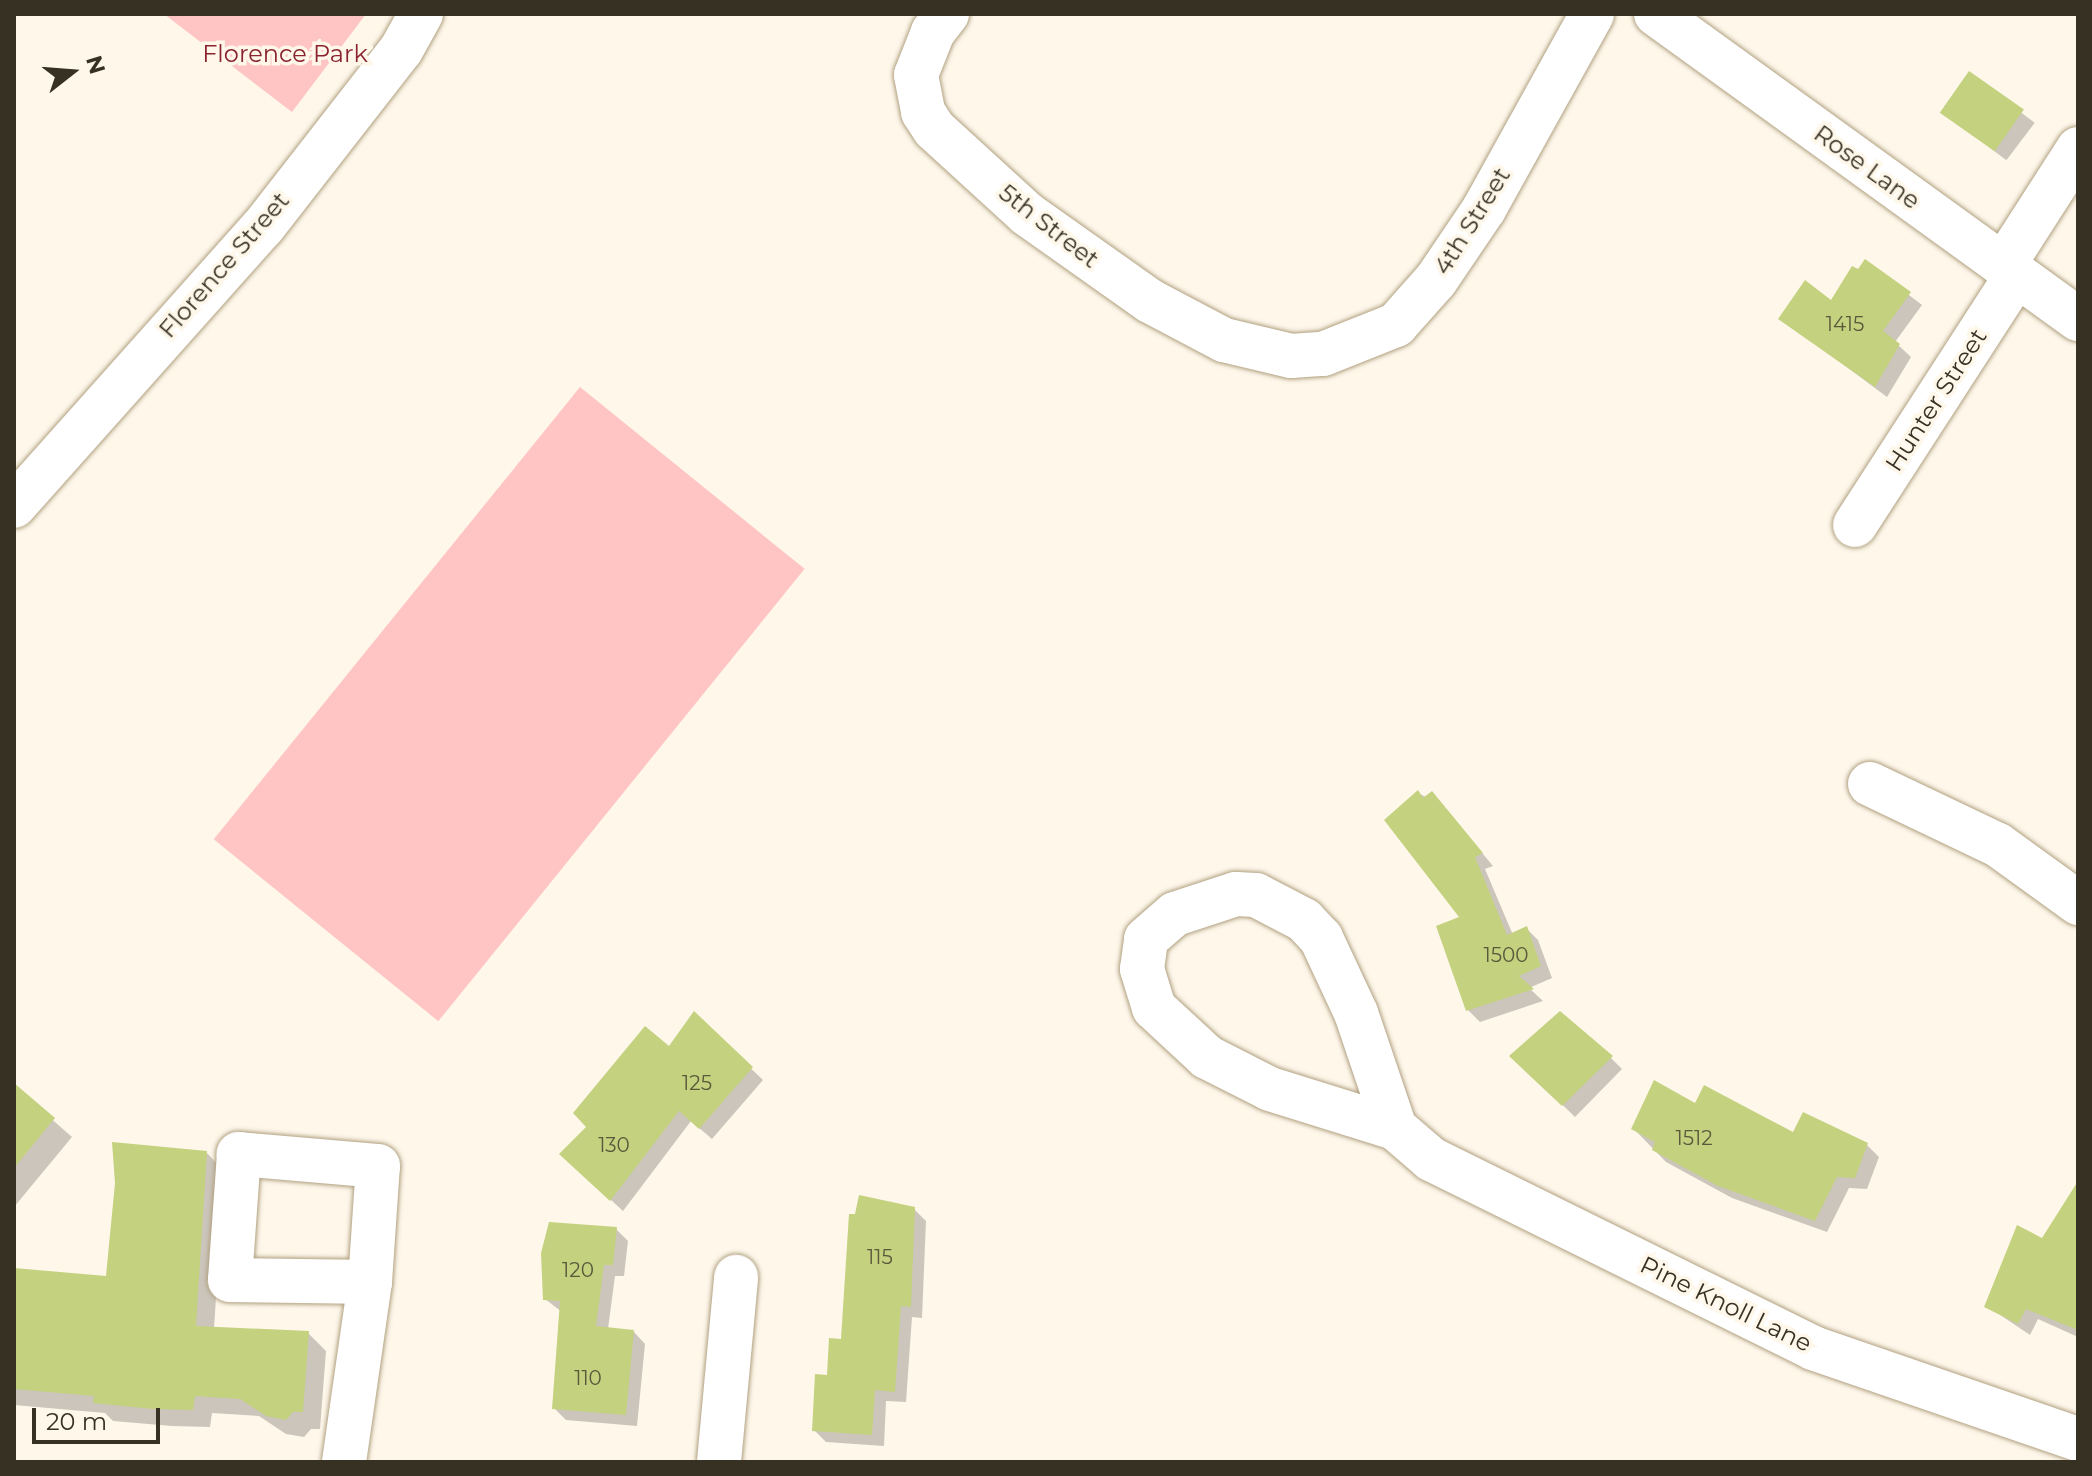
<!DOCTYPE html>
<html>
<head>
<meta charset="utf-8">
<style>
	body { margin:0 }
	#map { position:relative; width:2092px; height:1476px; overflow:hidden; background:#fef7ea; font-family:Montserrat,sans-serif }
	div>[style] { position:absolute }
	.green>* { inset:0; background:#ffc5c4; transform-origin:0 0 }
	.shadow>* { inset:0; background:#0003; transform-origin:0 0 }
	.building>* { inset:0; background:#c4d17f; transform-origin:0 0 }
	.roads { filter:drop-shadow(0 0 2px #b1a181) drop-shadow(0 0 2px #b1a181) }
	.minor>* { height:44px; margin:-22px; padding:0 22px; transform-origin:22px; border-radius:22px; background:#fff }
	span { translate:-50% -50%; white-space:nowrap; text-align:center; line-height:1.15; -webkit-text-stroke:7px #fef7ea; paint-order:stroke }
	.number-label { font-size:20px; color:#5a593b }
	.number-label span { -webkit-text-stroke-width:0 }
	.park-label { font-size:24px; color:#8b242f }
	.street-label { font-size:24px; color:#373124 }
	.frame { position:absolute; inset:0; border:16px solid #373124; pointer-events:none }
	.north { position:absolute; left:32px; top:32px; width:80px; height:80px; -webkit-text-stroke:6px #fef7ea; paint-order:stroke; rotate:73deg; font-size:22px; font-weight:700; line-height:32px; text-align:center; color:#373124 }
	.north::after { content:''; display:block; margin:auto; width:28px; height:36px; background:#373124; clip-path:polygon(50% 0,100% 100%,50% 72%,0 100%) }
	.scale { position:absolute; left:32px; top:1408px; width:128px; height:36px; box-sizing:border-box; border:4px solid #373124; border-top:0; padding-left:10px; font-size:24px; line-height:28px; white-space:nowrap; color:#373124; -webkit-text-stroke:6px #fef7ea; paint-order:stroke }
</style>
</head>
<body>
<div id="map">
	<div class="green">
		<div style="clip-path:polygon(164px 14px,366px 14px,292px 112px)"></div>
		<div style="left:580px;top:387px;width:289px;height:582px;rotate:39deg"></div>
	</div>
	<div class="shadow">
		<div style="left:1970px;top:74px;width:81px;height:47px;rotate:37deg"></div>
		<div style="clip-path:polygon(1866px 262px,1922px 305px,1895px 342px,1911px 357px,1887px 397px,1781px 318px,1832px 303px)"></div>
		<div style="clip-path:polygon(1418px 793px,1443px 806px,1493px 866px,1485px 869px,1513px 935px,1527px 929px,1538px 940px,1552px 978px,1529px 988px,1543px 1001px,1480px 1022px,1468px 1010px,1462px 918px)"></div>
		<div style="clip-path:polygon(694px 1014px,763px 1080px,712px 1139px,691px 1121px,623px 1211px,574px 1166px,588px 1127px,669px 1049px)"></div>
		<div style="clip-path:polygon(1512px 1056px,1611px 1058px,1622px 1069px,1575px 1117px)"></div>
		<div style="clip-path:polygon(14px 1086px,72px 1137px,14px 1207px)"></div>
		<div style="clip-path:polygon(1695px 1105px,1794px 1135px,1867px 1145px,1879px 1157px,1867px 1189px,1849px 1188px,1827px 1232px,1732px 1198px,1666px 1162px,1633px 1128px)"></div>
		<div style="clip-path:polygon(207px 1153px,224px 1171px,214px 1329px,308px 1333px,326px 1351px,320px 1429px,311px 1429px,304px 1437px,286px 1434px,259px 1416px,212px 1413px,210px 1427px,172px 1426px,113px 1421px,105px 1413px,14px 1405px,14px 1270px,108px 1278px)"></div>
		<div style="clip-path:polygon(2078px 1185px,2078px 1337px,2038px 1319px,2030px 1335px,1987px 1306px,2043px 1241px)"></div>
		<div style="clip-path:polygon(914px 1209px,926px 1221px,922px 1318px,912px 1317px,906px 1402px,886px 1401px,884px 1446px,826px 1442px,814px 1430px,828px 1377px)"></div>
		<div style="clip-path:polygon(616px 1229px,628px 1241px,624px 1276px,615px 1276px,608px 1329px,634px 1332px,645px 1344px,637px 1426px,566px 1420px,554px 1408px,562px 1312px,545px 1299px)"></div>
	</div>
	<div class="building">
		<div style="left:1969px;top:71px;width:67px;height:51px;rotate:35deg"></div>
		<div style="clip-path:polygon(1865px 259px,1911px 292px,1883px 331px,1900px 344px,1875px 387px,1778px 319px,1805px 280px,1831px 300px,1852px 266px,1858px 269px)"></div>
		<div style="clip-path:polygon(1418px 790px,1423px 798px,1432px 791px,1483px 853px,1475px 857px,1507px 935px,1527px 926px,1541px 966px,1519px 976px,1534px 989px,1466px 1011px,1436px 926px,1459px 917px,1384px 820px)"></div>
		<div style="clip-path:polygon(694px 1011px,753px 1067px,699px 1129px,679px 1111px,610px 1201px,559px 1154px,586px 1127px,573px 1113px,645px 1026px,669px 1046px)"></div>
		<div style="clip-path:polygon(1560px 1011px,1613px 1056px,1562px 1106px,1509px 1056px)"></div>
		<div style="clip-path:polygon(1654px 1080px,1695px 1103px,1704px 1085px,1793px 1132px,1803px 1112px,1868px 1143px,1855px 1178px,1837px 1177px,1815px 1221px,1718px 1186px,1652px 1150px,1655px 1142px,1631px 1129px)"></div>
		<div style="clip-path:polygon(14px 1083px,55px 1118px,14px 1168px)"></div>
		<div style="clip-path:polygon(112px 1142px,207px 1151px,196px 1326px,309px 1331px,303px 1412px,293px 1412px,286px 1420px,266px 1416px,240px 1399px,195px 1396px,193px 1410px,153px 1409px,93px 1403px,94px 1396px,14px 1389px,14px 1268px,106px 1276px,115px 1183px)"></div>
		<div style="clip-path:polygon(2078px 1181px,2078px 1330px,2026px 1309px,2018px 1324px,1984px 1307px,2017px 1225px,2042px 1238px)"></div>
		<div style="clip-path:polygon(859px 1195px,915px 1207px,911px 1307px,901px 1306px,895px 1392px,875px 1390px,872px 1435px,812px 1431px,815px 1374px,827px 1375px,829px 1338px,841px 1339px,849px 1214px,855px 1214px)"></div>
		<div style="clip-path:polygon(549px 1222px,617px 1227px,613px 1265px,604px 1265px,596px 1326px,634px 1330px,626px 1415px,552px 1409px,560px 1301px,543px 1300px,541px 1253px)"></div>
	</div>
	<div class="roads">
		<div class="minor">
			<div style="left:947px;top:14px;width:23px;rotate:128deg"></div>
			<div style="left:933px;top:32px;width:46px;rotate:111.6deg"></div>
			<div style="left:916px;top:75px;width:38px;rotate:79deg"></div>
			<div style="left:923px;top:112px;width:20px;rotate:57deg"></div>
			<div style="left:934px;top:129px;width:126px;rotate:42.4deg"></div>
			<div style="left:1027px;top:214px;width:151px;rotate:35.3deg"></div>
			<div style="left:1150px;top:301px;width:84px;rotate:27.8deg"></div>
			<div style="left:1224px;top:340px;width:69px;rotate:13.4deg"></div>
			<div style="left:1291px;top:356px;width:32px;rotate:-4deg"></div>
			<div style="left:1323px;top:354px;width:79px;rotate:-21.7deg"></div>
			<div style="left:1396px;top:325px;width:60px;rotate:-48.4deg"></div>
			<div style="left:1436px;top:280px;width:86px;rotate:-55.9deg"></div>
			<div style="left:1484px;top:209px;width:223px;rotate:-61deg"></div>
			<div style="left:1656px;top:14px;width:521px;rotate:35.86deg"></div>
			<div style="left:2003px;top:266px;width:139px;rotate:-57.3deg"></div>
			<div style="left:14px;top:506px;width:374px;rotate:-48.3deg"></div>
			<div style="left:263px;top:227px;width:224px;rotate:-52.1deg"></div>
			<div style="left:401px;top:50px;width:41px;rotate:-60.9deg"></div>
			<div style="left:1855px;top:525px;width:297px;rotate:-57.1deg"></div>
			<div style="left:1870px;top:784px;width:142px;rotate:25.5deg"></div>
			<div style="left:1998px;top:845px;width:99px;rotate:35.9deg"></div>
			<div style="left:1236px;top:894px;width:20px;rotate:3deg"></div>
			<div style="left:1256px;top:895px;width:54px;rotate:27.5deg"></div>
			<div style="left:1304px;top:920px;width:25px;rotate:47deg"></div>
			<div style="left:1321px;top:938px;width:83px;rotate:65deg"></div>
			<div style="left:1356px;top:1013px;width:121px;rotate:71.3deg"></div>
			<div style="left:1395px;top:1128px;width:131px;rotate:-162.7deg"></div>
			<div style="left:1270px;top:1089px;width:71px;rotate:-153.1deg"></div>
			<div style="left:1207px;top:1057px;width:72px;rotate:-137.2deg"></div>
			<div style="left:1154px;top:1008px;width:41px;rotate:-107.1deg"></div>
			<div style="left:1142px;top:969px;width:30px;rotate:-82deg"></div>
			<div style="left:1146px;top:939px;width:38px;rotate:-41deg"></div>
			<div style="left:1175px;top:914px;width:64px;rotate:-18.2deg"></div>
			<div style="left:1395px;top:1128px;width:48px;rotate:40.7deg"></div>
			<div style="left:1431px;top:1159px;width:426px;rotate:26.3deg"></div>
			<div style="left:1813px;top:1348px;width:280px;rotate:19deg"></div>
			<div style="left:344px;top:1462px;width:182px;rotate:-81.8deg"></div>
			<div style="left:370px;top:1282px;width:116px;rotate:-86.1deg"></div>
			<div style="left:378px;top:1166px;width:140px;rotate:-175.1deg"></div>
			<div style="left:239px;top:1154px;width:126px;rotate:94.1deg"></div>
			<div style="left:230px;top:1280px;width:140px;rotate:0.8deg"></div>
			<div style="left:719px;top:1462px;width:186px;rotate:-84.7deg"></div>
		</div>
	</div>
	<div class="number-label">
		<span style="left:1845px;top:324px">1415</span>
		<span style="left:1506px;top:955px">1500</span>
		<span style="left:697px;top:1083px">125</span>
		<span style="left:1694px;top:1138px">1512</span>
		<span style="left:614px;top:1145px">130</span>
		<span style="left:880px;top:1257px">115</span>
		<span style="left:578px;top:1270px">120</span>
		<span style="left:588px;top:1378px">110</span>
	</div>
	<div class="park-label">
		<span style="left:285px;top:54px">Florence Park</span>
	</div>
	<div class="street-label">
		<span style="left:1867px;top:167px;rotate:36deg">Rose Lane</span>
		<span style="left:1472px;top:221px;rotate:-58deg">4th Street</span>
		<span style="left:1049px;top:226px;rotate:38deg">5th Street</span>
		<span style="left:224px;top:265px;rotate:-49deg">Florence Street</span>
		<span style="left:1936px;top:400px;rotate:-57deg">Hunter Street</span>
		<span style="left:1726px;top:1304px;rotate:26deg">Pine Knoll Lane</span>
	</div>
	<div class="frame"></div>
	<div class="north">N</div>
	<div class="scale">20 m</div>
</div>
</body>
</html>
